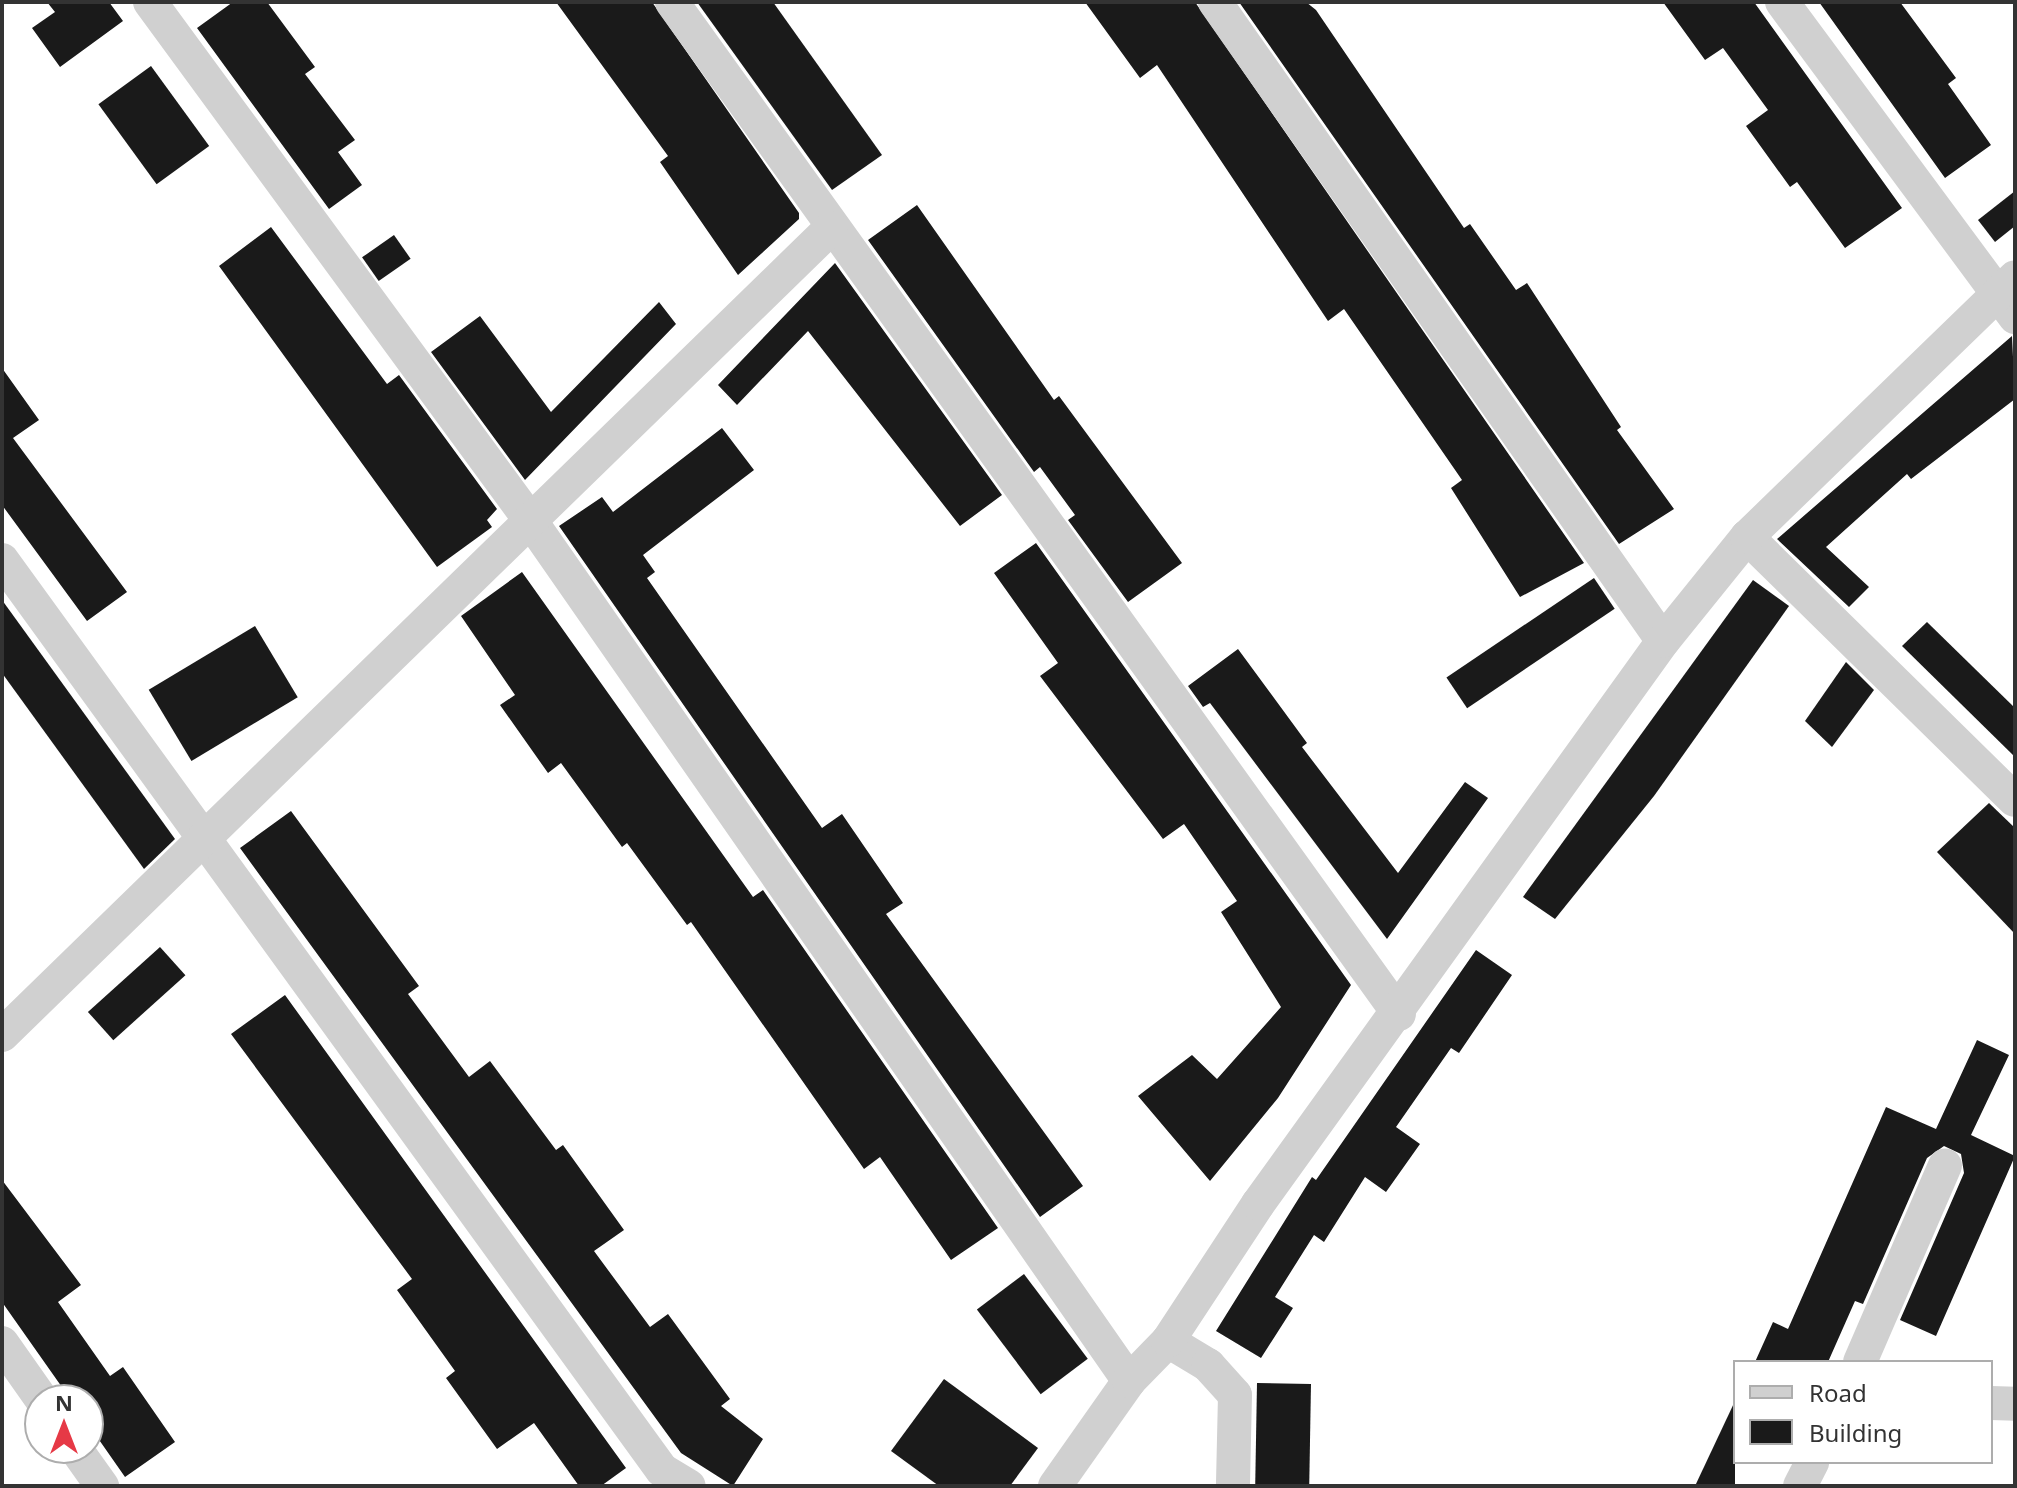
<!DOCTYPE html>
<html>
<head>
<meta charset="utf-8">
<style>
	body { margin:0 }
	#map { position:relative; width:2017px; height:1488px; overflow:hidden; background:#fff; font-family:"Noto Sans",sans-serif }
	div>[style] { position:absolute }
	.building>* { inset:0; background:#1a1a1a; transform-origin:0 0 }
	.minor>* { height:34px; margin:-17px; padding:0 17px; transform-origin:17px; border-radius:17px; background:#d0d0d0 }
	span { translate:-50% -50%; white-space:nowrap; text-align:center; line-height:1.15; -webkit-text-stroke:8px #fff; paint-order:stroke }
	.frame { position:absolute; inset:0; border:4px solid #333; pointer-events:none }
	.legend { position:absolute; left:1733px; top:1360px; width:260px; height:104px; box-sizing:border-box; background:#fff; border:2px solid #adadad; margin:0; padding:10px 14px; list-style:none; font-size:24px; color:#333 }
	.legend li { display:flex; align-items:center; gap:16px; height:40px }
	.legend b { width:40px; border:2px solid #adadad }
	.north { position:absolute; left:24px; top:1384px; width:80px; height:80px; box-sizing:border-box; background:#fff; border:2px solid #adadad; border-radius:50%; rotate:0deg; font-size:22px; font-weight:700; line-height:32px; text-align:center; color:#333 }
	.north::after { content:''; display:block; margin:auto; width:28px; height:36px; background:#e63946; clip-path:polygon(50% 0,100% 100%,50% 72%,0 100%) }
</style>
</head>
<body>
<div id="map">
	<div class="building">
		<div style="clip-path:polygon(47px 2px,109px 2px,123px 21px,60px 67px,32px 28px,55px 12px)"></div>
		<div style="clip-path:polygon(233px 2px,267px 2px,315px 67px,305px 74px,355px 140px,338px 152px,362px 185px,329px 209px,197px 28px)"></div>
		<div style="clip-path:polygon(556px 2px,652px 2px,799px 213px,799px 219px,738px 275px,660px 162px,668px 156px)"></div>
		<div style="clip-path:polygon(697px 2px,773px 2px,882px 155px,832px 190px)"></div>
		<div style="clip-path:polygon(1085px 2px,1195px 2px,1584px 563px,1520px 597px,1451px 488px,1462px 480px,1344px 309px,1328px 321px,1157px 65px,1140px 78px)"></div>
		<div style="clip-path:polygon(1239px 2px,1306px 2px,1316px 10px,1464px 228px,1470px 224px,1516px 290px,1527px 283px,1621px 427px,1617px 430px,1674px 509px,1619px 544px)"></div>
		<div style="clip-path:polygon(1663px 2px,1754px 2px,1902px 208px,1845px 248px,1797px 182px,1790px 187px,1746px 126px,1768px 110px,1723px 48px,1705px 60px)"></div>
		<div style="clip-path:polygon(1819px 2px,1900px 2px,1956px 78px,1948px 84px,1991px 145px,1945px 178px)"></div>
		<div style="left:151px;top:66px;width:99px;height:65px;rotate:54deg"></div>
		<div style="clip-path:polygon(2015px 191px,2015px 226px,1995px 242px,1978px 220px)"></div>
		<div style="clip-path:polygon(917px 205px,1054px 400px,1059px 396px,1182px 563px,1128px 602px,1068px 520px,1075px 515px,1040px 467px,1034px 472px,868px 240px)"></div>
		<div style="clip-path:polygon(271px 227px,387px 384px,399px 375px,497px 509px,487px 520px,492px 527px,437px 567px,219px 266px)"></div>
		<div style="left:394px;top:235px;width:29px;height:39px;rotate:55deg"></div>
		<div style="clip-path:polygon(835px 263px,1002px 495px,960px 526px,808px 331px,737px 405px,718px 385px)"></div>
		<div style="clip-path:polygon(659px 302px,676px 324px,525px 480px,431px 352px,480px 316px,551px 412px)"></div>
		<div style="clip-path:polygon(2012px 336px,2015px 399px,1911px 479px,1907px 474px,1826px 547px,1869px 587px,1849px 607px,1777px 539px)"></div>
		<div style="clip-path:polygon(2px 368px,39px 420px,13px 438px,127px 592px,87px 621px,2px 505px)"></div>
		<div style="clip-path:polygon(722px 428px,754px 470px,643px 555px,655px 572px,647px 578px,822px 828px,842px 814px,903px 903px,886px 914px,1083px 1186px,1040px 1217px,559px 526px,602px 497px,613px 512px)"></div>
		<div style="clip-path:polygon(1036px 543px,1351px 985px,1278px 1098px,1210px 1181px,1138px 1096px,1192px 1055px,1217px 1079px,1281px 1007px,1221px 912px,1237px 901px,1184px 824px,1163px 839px,1040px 676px,1058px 663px,994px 573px)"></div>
		<div style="clip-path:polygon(522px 572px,753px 897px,763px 890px,998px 1228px,951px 1260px,880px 1157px,864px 1169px,691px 922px,687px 925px,627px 843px,622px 847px,561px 763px,548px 773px,500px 705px,515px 695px,461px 616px)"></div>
		<div style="left:1594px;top:578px;width:37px;height:178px;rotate:56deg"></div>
		<div style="clip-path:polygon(1753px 580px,1789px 606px,1654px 796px,1555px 919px,1523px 897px)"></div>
		<div style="clip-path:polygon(2px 600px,175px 839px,144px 869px,2px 673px)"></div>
		<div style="clip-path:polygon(1927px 622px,2015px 708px,2015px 757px,1902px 646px)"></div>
		<div style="left:255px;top:626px;width:83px;height:124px;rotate:59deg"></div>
		<div style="clip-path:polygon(1238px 649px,1307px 743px,1302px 747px,1398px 873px,1465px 782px,1488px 798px,1387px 939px,1210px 703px,1203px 707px,1188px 686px)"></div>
		<div style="clip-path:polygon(1846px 662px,1874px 690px,1832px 747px,1805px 721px)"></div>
		<div style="clip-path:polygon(1989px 803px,2015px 828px,2015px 934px,1937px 852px)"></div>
		<div style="clip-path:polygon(291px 811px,419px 986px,408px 994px,469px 1077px,490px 1061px,556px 1150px,563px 1145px,624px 1230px,594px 1251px,650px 1327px,668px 1314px,730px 1399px,721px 1406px,763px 1439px,733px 1486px,681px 1453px,240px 848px)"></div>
		<div style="left:160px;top:947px;width:38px;height:97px;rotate:48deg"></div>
		<div style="clip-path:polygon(1476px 950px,1512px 975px,1459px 1053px,1451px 1048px,1396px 1127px,1420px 1144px,1386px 1192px,1365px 1177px,1324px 1242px,1314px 1235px,1275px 1297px,1293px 1308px,1261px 1358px,1216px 1331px,1312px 1177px,1316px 1180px)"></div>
		<div style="clip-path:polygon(285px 995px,626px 1468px,601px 1486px,579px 1486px,534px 1423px,497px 1449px,446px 1378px,455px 1371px,397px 1290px,412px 1279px,231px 1034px)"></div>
		<div style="clip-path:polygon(1977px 1040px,2009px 1055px,1971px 1135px,2015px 1156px,1936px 1336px,1900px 1320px,1964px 1173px,1961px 1154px,1944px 1146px,1927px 1158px,1863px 1304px,1855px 1301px,1828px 1362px,1755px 1362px,1773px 1322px,1788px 1329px,1886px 1107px,1936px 1129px)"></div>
		<div style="clip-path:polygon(2px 1180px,81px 1285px,58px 1302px,110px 1376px,123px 1367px,175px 1442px,125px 1477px,88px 1424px,88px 1400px,71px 1400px,2px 1302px)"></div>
		<div style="left:1024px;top:1274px;width:106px;height:59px;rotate:53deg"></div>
		<div style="clip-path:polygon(944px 1379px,1038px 1448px,1010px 1486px,939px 1486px,891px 1451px)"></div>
		<div style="left:1257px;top:1383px;width:54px;height:103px;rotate:1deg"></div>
		<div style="clip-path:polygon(1735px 1401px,1735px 1486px,1695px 1486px)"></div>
	</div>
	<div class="minor">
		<div style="left:150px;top:2px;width:642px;rotate:53.74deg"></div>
		<div style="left:530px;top:520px;width:1049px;rotate:55.17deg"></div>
		<div style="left:672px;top:2px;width:1246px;rotate:54.31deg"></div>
		<div style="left:1215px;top:2px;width:780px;rotate:54.97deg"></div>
		<div style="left:1782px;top:2px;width:392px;rotate:53.5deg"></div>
		<div style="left:1747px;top:537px;width:375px;rotate:44.5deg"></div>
		<div style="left:2px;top:560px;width:1124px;rotate:54.05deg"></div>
		<div style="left:662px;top:1470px;width:31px;rotate:31deg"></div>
		<div style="left:2px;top:1035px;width:1157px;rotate:-44.23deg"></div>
		<div style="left:1168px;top:1341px;width:47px;rotate:31deg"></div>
		<div style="left:1208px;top:1365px;width:40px;rotate:48deg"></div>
		<div style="left:1235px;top:1395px;width:91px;rotate:91.3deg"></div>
		<div style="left:2px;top:1343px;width:70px;rotate:54.9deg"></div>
		<div style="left:1860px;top:1362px;width:214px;rotate:-66.6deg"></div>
		<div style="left:1991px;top:1403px;width:24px;rotate:2deg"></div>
		<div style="left:75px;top:1448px;width:47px;rotate:54.6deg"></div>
		<div style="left:1055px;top:1486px;width:128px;rotate:-54.8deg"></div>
		<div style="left:1129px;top:1381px;width:56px;rotate:-45.7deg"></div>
		<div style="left:1168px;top:1341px;width:164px;rotate:-56.7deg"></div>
		<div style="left:1258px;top:1204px;width:694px;rotate:-54.27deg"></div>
		<div style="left:1663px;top:641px;width:134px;rotate:-51.1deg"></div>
		<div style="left:1747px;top:537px;width:373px;rotate:-44.1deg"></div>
		<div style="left:1800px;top:1486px;width:27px;rotate:-63deg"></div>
	</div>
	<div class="frame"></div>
	<ul class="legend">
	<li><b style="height:10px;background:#d0d0d0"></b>Road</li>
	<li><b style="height:22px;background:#1a1a1a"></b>Building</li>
	</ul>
	<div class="north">N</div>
</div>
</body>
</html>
